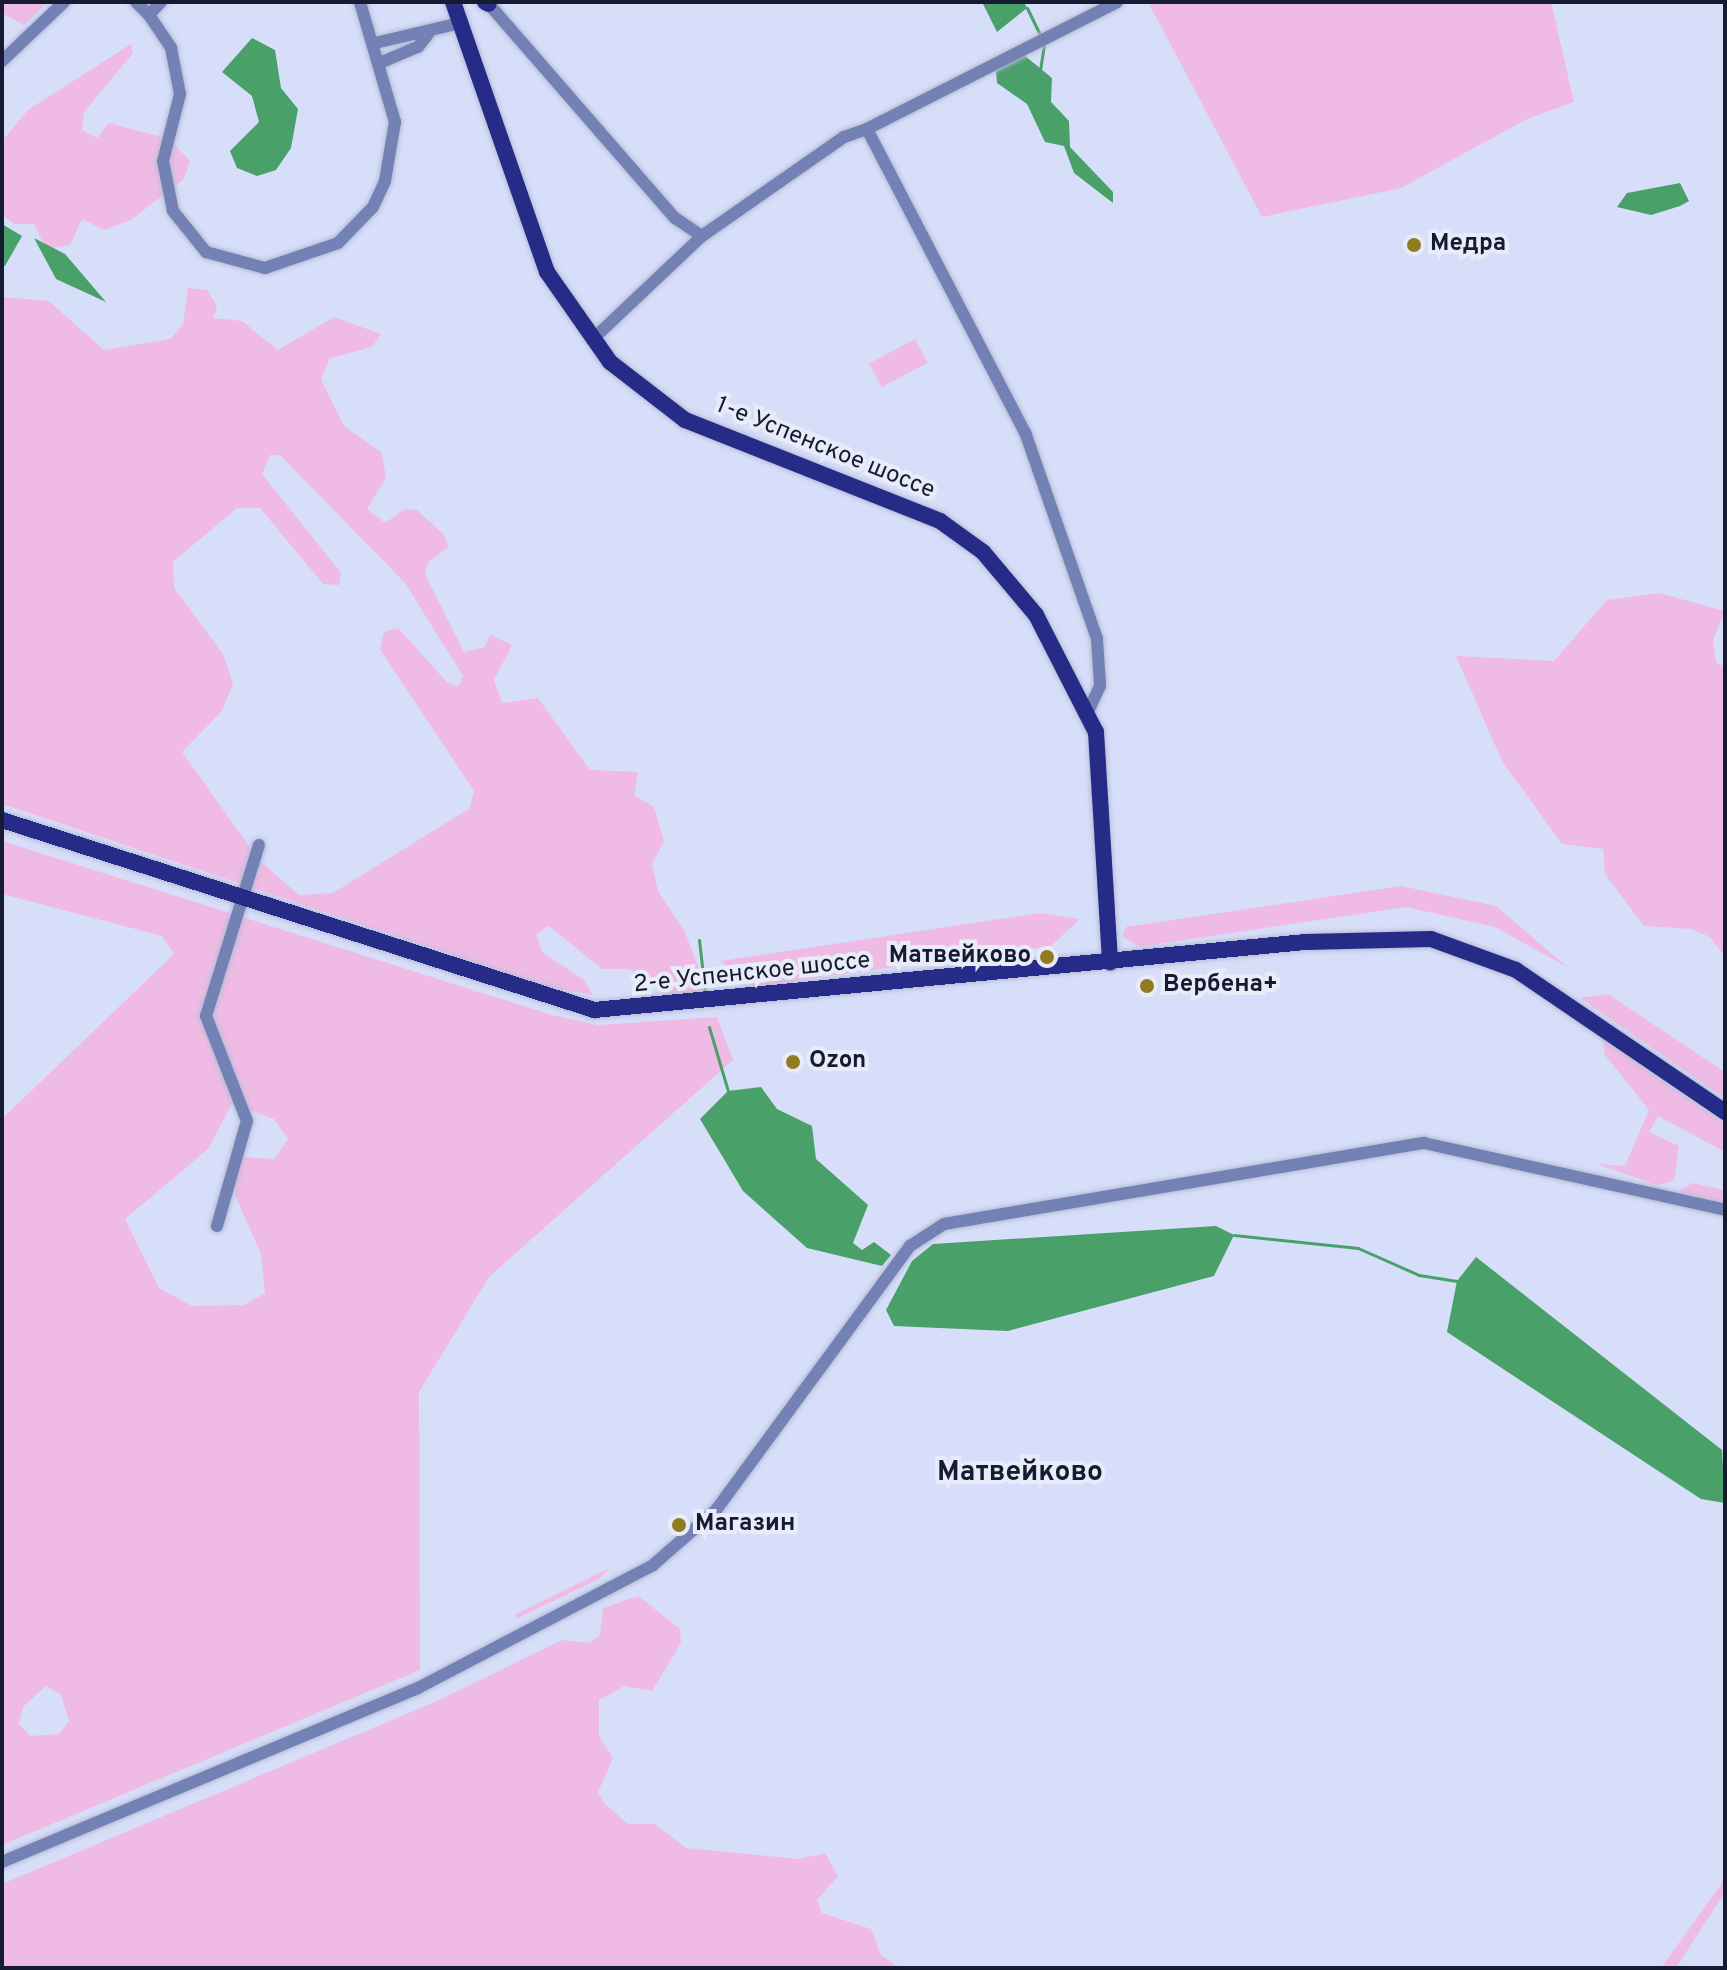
<!DOCTYPE html>
<html>
<head>
<meta charset="utf-8">
<style>
	body { margin:0 }
	#map { position:relative; width:1727px; height:1970px; overflow:hidden; background:#d7def9; font-family:Overpass,sans-serif }
	div>[style] { position:absolute }
	.green>* { inset:0; background:#efbbe5; transform-origin:0 0 }
	.water>* { inset:0; background:#49a068 }
	.stream>* { height:3px; margin:-1.5px; padding:0 1.5px; transform-origin:1.5px; border-radius:1.5px; background:#49a068 }
	.roads { filter:drop-shadow(0 0 2px #b4bbd5) drop-shadow(0 0 2px #b4bbd5) }
	.minor>* { height:12px; margin:-6px; padding:0 6px; transform-origin:6px; border-radius:6px; background:#7481b5 }
	.major>* { height:16px; margin:-8px; padding:0 8px; transform-origin:8px; border-radius:8px; background:#262b88 }
	.dots>* { width:22px; height:22px; translate:-50% -50%; box-sizing:border-box; border:4px solid #e8ecf9; border-radius:50% }
	span { translate:-50% -50%; white-space:nowrap; text-align:center; line-height:1.15; -webkit-text-stroke:8px #e8ecf9; paint-order:stroke }
	.poi-label { font-size:24px; color:#161b32; font-weight:700 }
	.left { translate:0 -50%; text-align:left }
	.right { translate:-100% -50%; text-align:right }
	.street-label { font-size:24px; color:#161b32 }
	.quarter-label { font-size:28px; color:#161b32; font-weight:700 }
	.frame { position:absolute; inset:0; border:4px solid #161b32; pointer-events:none }
</style>
</head>
<body>
<div id="map">
	<div class="green">
		<div style="clip-path:polygon(2px 2px,48px 2px,24px 25px,2px 13px)"></div>
		<div style="clip-path:polygon(1148px 2px,1551px 2px,1574px 102px,1527px 119px,1401px 188px,1262px 217px)"></div>
		<div style="clip-path:polygon(131px 44px,133px 53px,84px 112px,82px 130px,97px 138px,109px 123px,169px 139px,190px 161px,184px 179px,131px 220px,104px 230px,82px 219px,70px 245px,46px 249px,34px 224px,14px 224px,2px 214px,2px 141px,28px 110px)"></div>
		<div style="clip-path:polygon(evenodd,188px 288px,207px 290px,217px 306px,213px 318px,242px 321px,278px 350px,334px 317px,381px 334px,372px 347px,330px 358px,321px 379px,344px 426px,382px 453px,386px 478px,367px 509px,385px 523px,405px 509px,417px 510px,444px 535px,449px 547px,428px 562px,425px 574px,464px 652px,485px 647px,490px 635px,512px 645px,494px 680px,502px 703px,538px 698px,590px 770px,638px 772px,634px 795px,654px 807px,664px 841px,652px 864px,658px 891px,685px 932px,708px 993px,665px 995px,629px 969px,602px 969px,549px 926px,536px 934px,542px 952px,583px 979px,593px 995px,550px 987px,2px 804px,2px 297px,49px 301px,104px 350px,170px 339px,183px 325px,188px 288px,270px 455px,280px 455px,405px 583px,463px 676px,458px 687px,447px 682px,398px 628px,384px 632px,380px 649px,474px 791px,470px 808px,333px 893px,299px 895px,259px 860px,182px 752px,222px 711px,233px 683px,223px 654px,174px 588px,173px 562px,237px 508px,260px 508px,323px 584px,339px 585px,341px 573px,262px 474px,270px 455px)"></div>
		<div style="left:915px;top:339px;width:27px;height:52px;rotate:62deg"></div>
		<div style="clip-path:polygon(1659px 593px,1725px 611px,1713px 640px,1716px 662px,1725px 667px,1725px 957px,1710px 937px,1691px 929px,1644px 926px,1605px 874px,1603px 849px,1562px 844px,1502px 761px,1456px 656px,1554px 661px,1607px 600px)"></div>
		<div style="clip-path:polygon(evenodd,2px 841px,552px 1015px,598px 1025px,717px 1017px,733px 1060px,489px 1277px,419px 1392px,420px 1670px,2px 1845px,2px 1119px,174px 954px,162px 936px,2px 894px,2px 841px,232px 1104px,274px 1119px,288px 1139px,274px 1159px,239px 1157px,236px 1169px,235px 1195px,261px 1254px,265px 1293px,244px 1305px,192px 1306px,159px 1288px,125px 1219px,208px 1149px,232px 1104px,2px 841px,46px 1686px,61px 1695px,69px 1721px,59px 1734px,30px 1736px,19px 1724px,23px 1707px,46px 1686px)"></div>
		<div style="clip-path:polygon(1401px 886px,1496px 906px,1567px 967px,1495px 927px,1406px 907px,1139px 947px,1122px 936px,1126px 927px)"></div>
		<div style="clip-path:polygon(1040px 913px,1080px 919px,1051px 946px,752px 986px,721px 961px)"></div>
		<div style="clip-path:polygon(1608px 994px,1725px 1072px,1725px 1098px,1580px 998px)"></div>
		<div style="clip-path:polygon(1603px 1040px,1725px 1124px,1725px 1152px,1658px 1116px,1649px 1132px,1679px 1146px,1674px 1181px,1657px 1185px,1597px 1164px,1625px 1166px,1649px 1110px,1605px 1055px)"></div>
		<div style="clip-path:polygon(1692px 1183px,1725px 1190px,1725px 1204px,1679px 1191px)"></div>
		<div style="clip-path:polygon(609px 1568px,599px 1579px,516px 1619px,516px 1614px)"></div>
		<div style="clip-path:polygon(638px 1596px,680px 1629px,681px 1643px,652px 1691px,624px 1686px,599px 1700px,599px 1736px,613px 1758px,598px 1792px,605px 1804px,628px 1824px,655px 1824px,686px 1848px,799px 1859px,825px 1853px,838px 1876px,817px 1900px,822px 1913px,871px 1929px,881px 1955px,900px 1968px,2px 1968px,2px 1884px,435px 1702px,562px 1640px,590px 1643px,600px 1635px,603px 1608px)"></div>
		<div style="clip-path:polygon(1725px 1879px,1725px 1892px,1676px 1968px,1661px 1968px)"></div>
	</div>
	<div class="water">
		<div style="clip-path:polygon(982px 2px,1024px 2px,1027px 8px,997px 32px)"></div>
		<div style="clip-path:polygon(252px 38px,275px 50px,281px 88px,298px 109px,291px 148px,276px 170px,257px 176px,237px 168px,230px 151px,259px 122px,252px 96px,222px 72px)"></div>
		<div style="clip-path:polygon(1024px 55px,1052px 78px,1051px 102px,1069px 121px,1070px 147px,1113px 192px,1113px 203px,1074px 173px,1064px 146px,1045px 142px,1027px 104px,997px 83px,996px 71px)"></div>
		<div style="clip-path:polygon(1680px 183px,1689px 201px,1680px 206px,1651px 215px,1617px 207px,1627px 193px)"></div>
		<div style="clip-path:polygon(2px 224px,22px 236px,5px 266px,2px 264px)"></div>
		<div style="clip-path:polygon(34px 238px,65px 254px,106px 302px,56px 279px)"></div>
		<div style="clip-path:polygon(761px 1087px,777px 1109px,812px 1126px,816px 1159px,868px 1205px,853px 1243px,862px 1250px,874px 1242px,891px 1255px,882px 1266px,807px 1248px,743px 1191px,700px 1119px,728px 1091px)"></div>
		<div style="clip-path:polygon(1216px 1226px,1234px 1235px,1214px 1276px,1008px 1331px,894px 1326px,886px 1310px,912px 1261px,933px 1244px)"></div>
		<div style="clip-path:polygon(1476px 1257px,1722px 1450px,1725px 1503px,1701px 1499px,1447px 1332px,1457px 1281px)"></div>
	</div>
	<div class="stream">
		<div style="left:1027px;top:8px;width:32px;rotate:64deg"></div>
		<div style="left:1040px;top:70px;width:25px;rotate:-81deg"></div>
		<div style="left:699px;top:940px;width:52px;rotate:83.4deg"></div>
		<div style="left:709px;top:1027px;width:67px;rotate:73.5deg"></div>
		<div style="left:1234px;top:1235px;width:125px;rotate:6deg"></div>
		<div style="left:1358px;top:1248px;width:67px;rotate:23.9deg"></div>
		<div style="left:1419px;top:1275px;width:38px;rotate:9deg"></div>
	</div>
	<div class="roads">
		<div class="minor">
			<div style="left:136px;top:2px;width:18px;rotate:45deg"></div>
			<div style="left:161px;top:2px;width:18px;rotate:133deg"></div>
			<div style="left:149px;top:15px;width:40px;rotate:56deg"></div>
			<div style="left:171px;top:48px;width:47px;rotate:78.9deg"></div>
			<div style="left:180px;top:94px;width:69px;rotate:104.2deg"></div>
			<div style="left:163px;top:161px;width:51px;rotate:78.7deg"></div>
			<div style="left:173px;top:211px;width:53px;rotate:51.2deg"></div>
			<div style="left:206px;top:252px;width:61px;rotate:15.2deg"></div>
			<div style="left:265px;top:268px;width:77px;rotate:-18.9deg"></div>
			<div style="left:338px;top:243px;width:50px;rotate:-45.8deg"></div>
			<div style="left:373px;top:207px;width:29px;rotate:-65deg"></div>
			<div style="left:385px;top:181px;width:60px;rotate:-80.4deg"></div>
			<div style="left:395px;top:122px;width:125px;rotate:-106.3deg"></div>
			<div style="left:487px;top:2px;width:286px;rotate:49deg"></div>
			<div style="left:675px;top:218px;width:32px;rotate:34deg"></div>
			<div style="left:375px;top:43px;width:87px;rotate:-13.2deg"></div>
			<div style="left:2px;top:61px;width:86px;rotate:-43.6deg"></div>
			<div style="left:382px;top:62px;width:39px;rotate:-23deg"></div>
			<div style="left:418px;top:47px;width:16px;rotate:-52deg"></div>
			<div style="left:867px;top:129px;width:280px;rotate:-26.9deg"></div>
			<div style="left:592px;top:340px;width:151px;rotate:-43.4deg"></div>
			<div style="left:702px;top:236px;width:173px;rotate:-34.9deg"></div>
			<div style="left:844px;top:137px;width:24px;rotate:-19deg"></div>
			<div style="left:867px;top:129px;width:342px;rotate:62.5deg"></div>
			<div style="left:1025px;top:432px;width:219px;rotate:70.8deg"></div>
			<div style="left:1097px;top:639px;width:47px;rotate:86.3deg"></div>
			<div style="left:1100px;top:686px;width:26px;rotate:115deg"></div>
			<div style="left:217px;top:1226px;width:109px;rotate:-74.1deg"></div>
			<div style="left:247px;top:1121px;width:113px;rotate:-111.3deg"></div>
			<div style="left:206px;top:1016px;width:179px;rotate:-72.8deg"></div>
			<div style="left:2px;top:1862px;width:451px;rotate:-22.7deg"></div>
			<div style="left:418px;top:1688px;width:265px;rotate:-27.6deg"></div>
			<div style="left:653px;top:1565px;width:84px;rotate:-41.1deg"></div>
			<div style="left:716px;top:1510px;width:328px;rotate:-53.7deg"></div>
			<div style="left:910px;top:1246px;width:40px;rotate:-32.9deg"></div>
			<div style="left:944px;top:1224px;width:487px;rotate:-9.6deg"></div>
			<div style="left:1424px;top:1143px;width:308px;rotate:12.5deg"></div>
		</div>
		<div class="major">
			<div style="left:453px;top:2px;width:286px;rotate:70.8deg"></div>
			<div style="left:547px;top:272px;width:110px;rotate:55deg"></div>
			<div style="left:610px;top:362px;width:95px;rotate:37.7deg"></div>
			<div style="left:685px;top:420px;width:274px;rotate:21.6deg"></div>
			<div style="left:940px;top:521px;width:53px;rotate:35.8deg"></div>
			<div style="left:983px;top:552px;width:82px;rotate:49.9deg"></div>
			<div style="left:1036px;top:615px;width:131px;rotate:62.9deg"></div>
			<div style="left:1096px;top:732px;width:231px;rotate:86.5deg"></div>
			<div style="left:485px;top:2px;width:4px;rotate:27deg"></div>
			<div style="left:2px;top:820px;width:622px;rotate:17.79deg"></div>
			<div style="left:594px;top:1010px;width:715px;rotate:-5.46deg"></div>
			<div style="left:1306px;top:942px;width:125px;rotate:-1.4deg"></div>
			<div style="left:1431px;top:939px;width:90px;rotate:20deg"></div>
			<div style="left:1516px;top:970px;width:253px;rotate:34.2deg"></div>
		</div>
	</div>
	<div class="dots">
		<div style="left:1414px;top:245px;background:#927a21"></div>
		<div style="left:1047px;top:957px;background:#927a21"></div>
		<div style="left:1147px;top:986px;background:#927a21"></div>
		<div style="left:793px;top:1062px;background:#927a21"></div>
		<div style="left:679px;top:1525px;background:#927a21"></div>
	</div>
	<div class="poi-label">
		<span class="left" style="left:1430px;top:245px">Медра</span>
		<span class="right" style="left:1031px;top:957px">Матвейково</span>
		<span class="left" style="left:1163px;top:986px">Вербена+</span>
		<span class="left" style="left:809px;top:1062px">Ozon</span>
		<span class="left" style="left:695px;top:1525px">Магазин</span>
	</div>
	<div class="street-label">
		<span style="left:825px;top:449px;rotate:22deg">1-е Успенское шоссе</span>
		<span style="left:752px;top:974px;rotate:-6deg">2-е Успенское шоссе</span>
	</div>
	<div class="quarter-label">
		<span style="left:1020px;top:1473px">Матвейково</span>
	</div>
	<div class="frame"></div>
</div>
</body>
</html>
